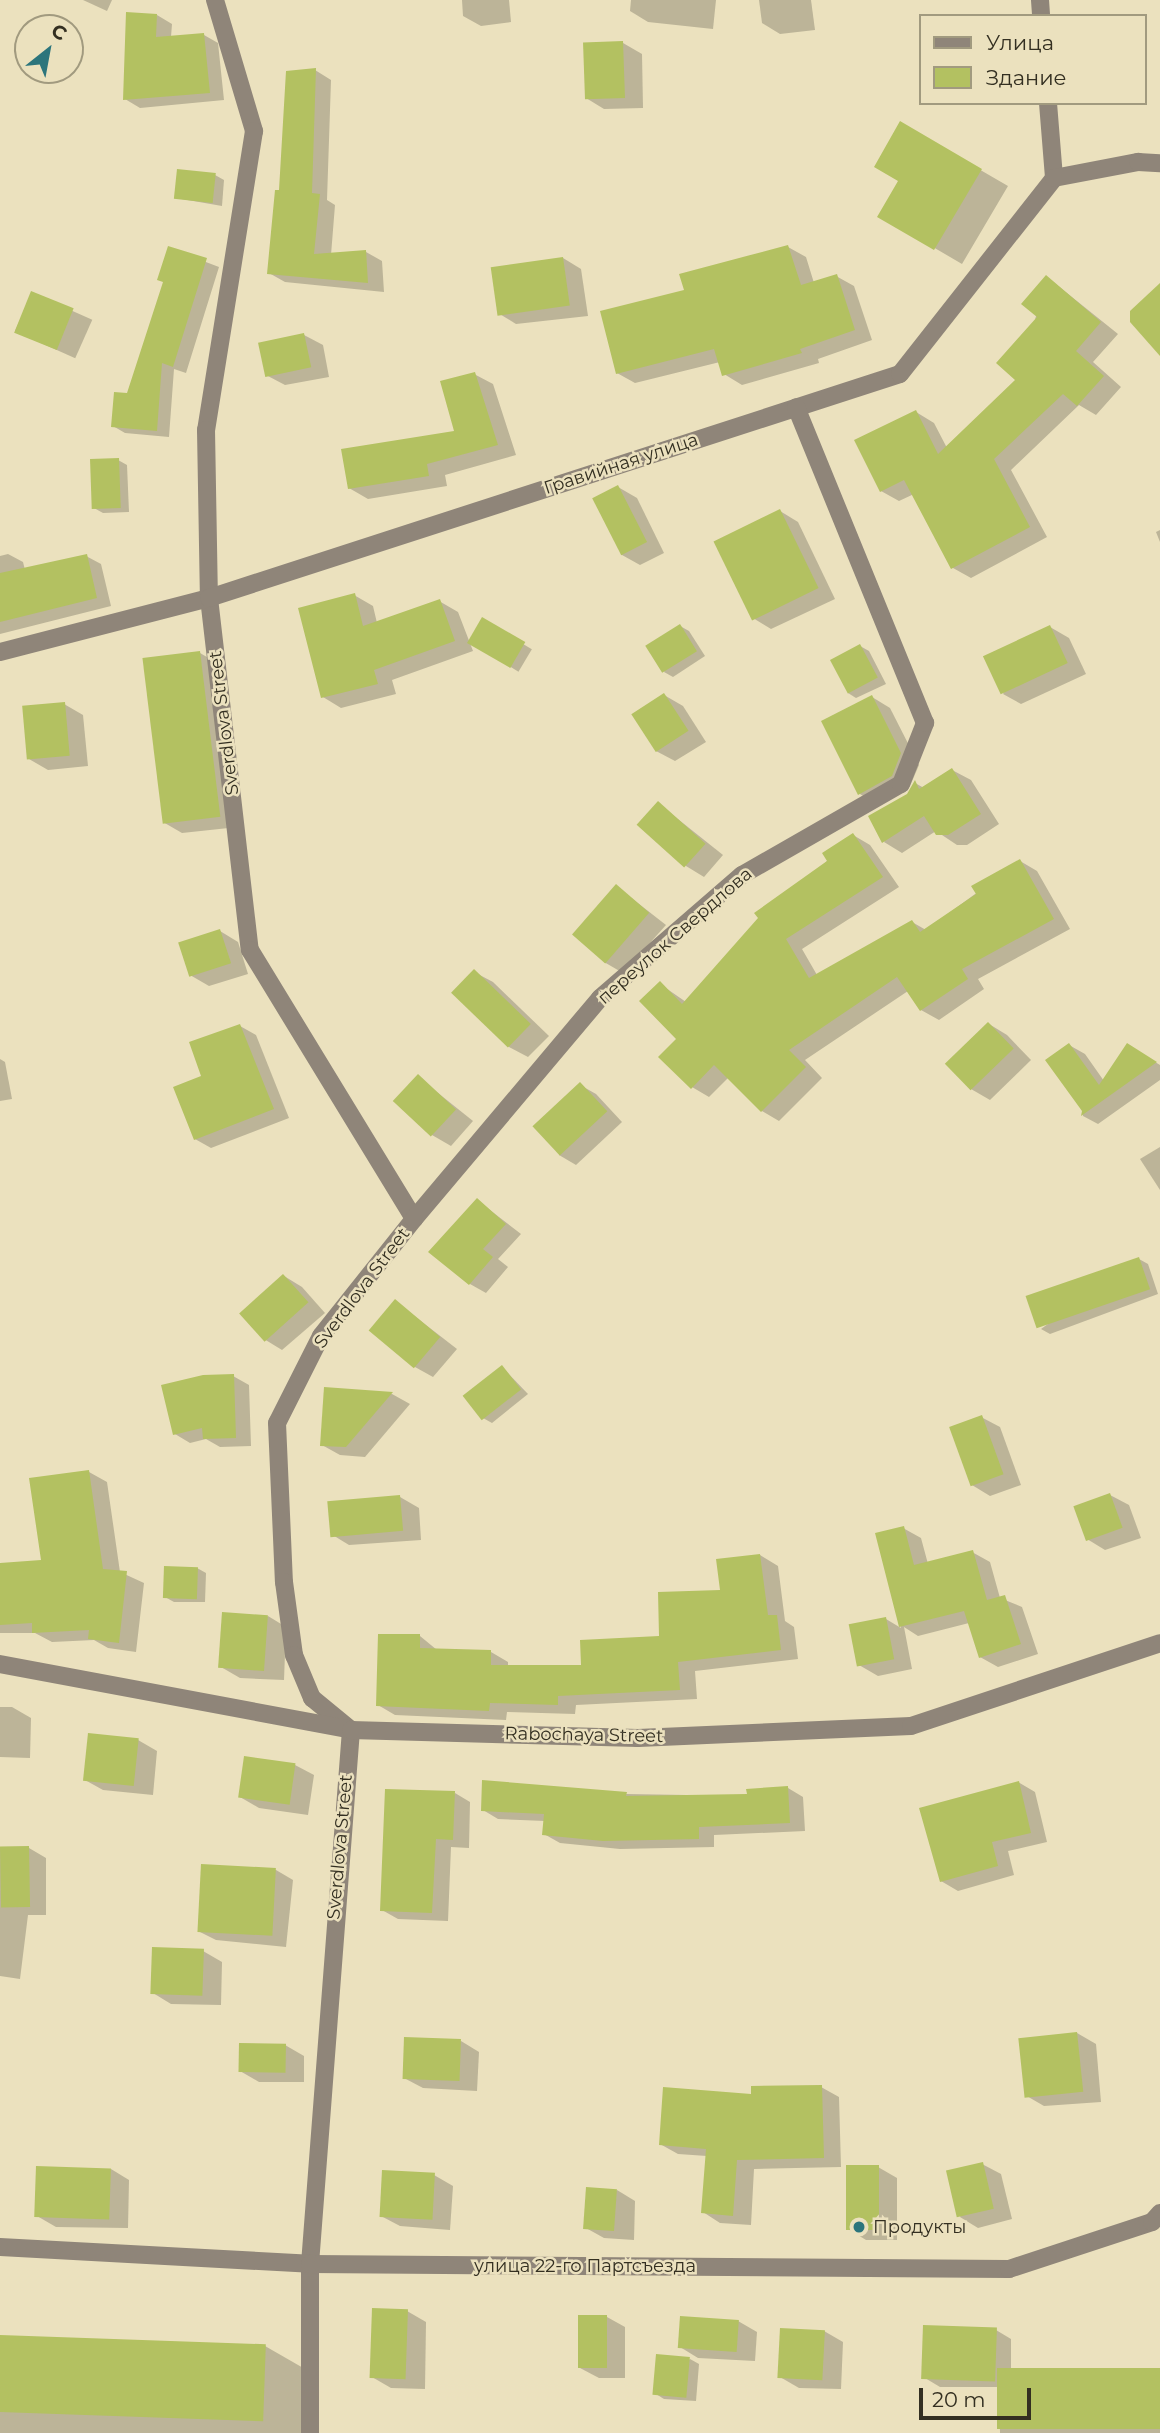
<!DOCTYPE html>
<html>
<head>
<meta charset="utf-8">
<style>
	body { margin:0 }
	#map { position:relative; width:1160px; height:2433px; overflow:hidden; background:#ebe1be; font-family:Montserrat,sans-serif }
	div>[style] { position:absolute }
	.shadow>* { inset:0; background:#0003; transform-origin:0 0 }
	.building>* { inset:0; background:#b3c161; transform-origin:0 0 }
	.minor>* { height:18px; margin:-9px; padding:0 9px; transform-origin:9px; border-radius:9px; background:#8f8579 }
	.dots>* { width:19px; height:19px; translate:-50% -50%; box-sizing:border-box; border:4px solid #ebe1be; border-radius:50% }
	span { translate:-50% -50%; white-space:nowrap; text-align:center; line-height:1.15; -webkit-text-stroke:5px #ebe1be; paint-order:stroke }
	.street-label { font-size:18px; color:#332f21 }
	.poi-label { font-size:18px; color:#332f21 }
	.left { translate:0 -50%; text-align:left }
	.legend { position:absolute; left:919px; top:14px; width:228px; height:91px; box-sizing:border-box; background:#ebe1be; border:2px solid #a19a7f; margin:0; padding:9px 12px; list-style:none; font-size:21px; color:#332f21 }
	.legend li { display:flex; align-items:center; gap:14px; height:35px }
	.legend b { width:35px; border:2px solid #a19a7f }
	.north { position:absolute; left:14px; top:14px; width:70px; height:70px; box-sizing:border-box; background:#ebe1be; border:2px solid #a19a7f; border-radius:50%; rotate:31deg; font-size:19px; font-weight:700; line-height:28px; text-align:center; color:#332f21 }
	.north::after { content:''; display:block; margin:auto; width:24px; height:32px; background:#2c757c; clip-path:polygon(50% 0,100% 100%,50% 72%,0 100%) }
	.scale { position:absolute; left:919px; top:2388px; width:112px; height:32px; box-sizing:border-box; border:4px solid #332f21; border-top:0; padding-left:9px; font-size:21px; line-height:24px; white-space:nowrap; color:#332f21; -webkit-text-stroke:5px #ebe1be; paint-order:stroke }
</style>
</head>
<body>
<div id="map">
	<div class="shadow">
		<div style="clip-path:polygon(83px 0,112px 0,107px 11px)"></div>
		<div style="clip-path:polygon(462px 0,509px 0,511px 22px,481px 26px,463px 16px)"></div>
		<div style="clip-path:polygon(631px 0,716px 0,713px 29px,648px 22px,630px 11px)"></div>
		<div style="clip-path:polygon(759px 0,811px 0,815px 30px,780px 34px,762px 23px)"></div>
		<div style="clip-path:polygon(157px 15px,172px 24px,171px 37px,204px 35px,218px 43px,224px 100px,140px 108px,125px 99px)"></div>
		<div style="clip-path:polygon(623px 43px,642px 54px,643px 108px,604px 109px,586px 98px)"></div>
		<div style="clip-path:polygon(315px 70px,331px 80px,327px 200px,335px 205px,331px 255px,366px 252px,382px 261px,384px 292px,285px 282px,269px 273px,281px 192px)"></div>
		<div style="clip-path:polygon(901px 124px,1008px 186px,962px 264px,880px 216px,901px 180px)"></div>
		<div style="clip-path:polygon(215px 175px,224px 180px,222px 206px,176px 198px)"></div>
		<div style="clip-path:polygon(788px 247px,806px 257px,814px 283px,836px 276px,854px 286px,872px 340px,818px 359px,819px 363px,742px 385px,724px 374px,720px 362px,635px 383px,617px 373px,686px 291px)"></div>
		<div style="clip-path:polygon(169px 248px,219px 267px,186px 373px,174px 369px,169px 437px,125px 433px,113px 426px,128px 395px,165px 283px)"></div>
		<div style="clip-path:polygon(563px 258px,581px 269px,588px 316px,516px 324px,498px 313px)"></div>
		<div style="clip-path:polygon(1047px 277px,1118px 334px,1093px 362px,1121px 387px,1096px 415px,1079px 405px,1011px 470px,1047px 537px,971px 578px,953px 568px,914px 494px,899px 501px,881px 491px,916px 412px,934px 423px,947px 448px,1018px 380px)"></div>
		<div style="left:32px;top:293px;width:66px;height:42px;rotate:24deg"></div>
		<div style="clip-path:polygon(304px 335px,323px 345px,329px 377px,285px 385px,266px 375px)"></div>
		<div style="clip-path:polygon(474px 374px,493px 384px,516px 455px,445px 475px,447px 486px,368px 499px,349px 488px,456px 433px)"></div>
		<div style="clip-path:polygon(118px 460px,127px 465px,129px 512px,103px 513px,94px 508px)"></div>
		<div style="clip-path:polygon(618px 487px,637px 498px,664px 553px,640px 565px,622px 555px)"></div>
		<div style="clip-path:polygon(780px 511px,798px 522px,835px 599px,771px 629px,753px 618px)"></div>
		<div style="clip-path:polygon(1160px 530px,1160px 542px,1156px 532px)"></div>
		<div style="clip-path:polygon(8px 554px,23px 562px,25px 570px,86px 556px,101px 564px,111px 606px,0 634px,0 556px)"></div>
		<div style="clip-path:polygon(354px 595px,373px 606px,377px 623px,439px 601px,458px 612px,473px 651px,392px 680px,396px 694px,341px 708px,323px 697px)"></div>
		<div style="left:483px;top:620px;width:57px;height:26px;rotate:31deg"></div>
		<div style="clip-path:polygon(680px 626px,689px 631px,705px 656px,673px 677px,664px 672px)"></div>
		<div style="clip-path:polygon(1050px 627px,1069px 638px,1086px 674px,1021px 704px,1003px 694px)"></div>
		<div style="clip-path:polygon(860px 646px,869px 651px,886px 684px,856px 698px,848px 693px)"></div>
		<div style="clip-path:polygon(200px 653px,219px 664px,238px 827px,182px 833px,163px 822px)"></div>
		<div style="clip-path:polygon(664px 695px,683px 706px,706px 742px,675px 761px,656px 751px)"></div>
		<div style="clip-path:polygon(872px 697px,890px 708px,919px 765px,910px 786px,878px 805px,860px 794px)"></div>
		<div style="clip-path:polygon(64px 704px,83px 715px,88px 766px,48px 770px,29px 759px)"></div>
		<div style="clip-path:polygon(952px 770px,971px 780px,999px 824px,967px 845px,957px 845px,936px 831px,902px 853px,884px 842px,915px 783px,924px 788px)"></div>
		<div style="clip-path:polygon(659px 804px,723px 855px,704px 877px,686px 866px)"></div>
		<div style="clip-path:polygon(853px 835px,870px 845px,899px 887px,802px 949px,817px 975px,912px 922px,926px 930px,1020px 861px,1037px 871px,1070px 929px,978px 979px,984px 989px,939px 1020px,921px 1010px,908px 991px,805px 1060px,822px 1078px,779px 1121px,762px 1111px,729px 1077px,709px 1097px,692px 1087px,660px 984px,686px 1002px)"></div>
		<div style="clip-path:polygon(616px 886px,666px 925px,623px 973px,604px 962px)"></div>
		<div style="clip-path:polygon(220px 931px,238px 942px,248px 974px,209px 986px,190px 975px)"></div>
		<div style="clip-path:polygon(474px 972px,493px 982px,549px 1036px,528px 1057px,509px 1047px)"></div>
		<div style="clip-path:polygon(989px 1024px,1007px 1035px,1031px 1060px,990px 1100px,971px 1089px,947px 1063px)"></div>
		<div style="clip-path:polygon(240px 1026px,256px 1035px,289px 1118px,211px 1148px,195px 1139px)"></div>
		<div style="clip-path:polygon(1069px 1045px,1085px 1054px,1104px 1081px,1142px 1054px,1160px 1065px,1160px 1080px,1098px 1124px,1083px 1116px)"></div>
		<div style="clip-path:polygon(0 1059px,5px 1062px,12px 1099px,0 1101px)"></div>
		<div style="clip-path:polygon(418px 1077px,473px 1121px,451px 1146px,432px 1135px)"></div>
		<div style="clip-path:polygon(580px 1085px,596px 1094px,622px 1122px,576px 1165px,559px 1155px)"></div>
		<div style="clip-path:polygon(1160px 1147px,1160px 1190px,1140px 1159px)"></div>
		<div style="clip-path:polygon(477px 1200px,521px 1234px,498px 1259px,508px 1267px,486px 1293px,470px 1284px)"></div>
		<div style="clip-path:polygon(1139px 1259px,1148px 1264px,1158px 1294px,1050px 1334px,1041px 1329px)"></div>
		<div style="clip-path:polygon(284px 1276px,302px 1287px,325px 1313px,282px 1350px,264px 1339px)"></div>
		<div style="clip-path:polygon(395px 1301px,457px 1349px,433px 1377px,415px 1367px)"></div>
		<div style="clip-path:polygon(502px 1367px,528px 1394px,492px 1423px,483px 1418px)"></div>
		<div style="clip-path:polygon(233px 1376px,249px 1385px,251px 1446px,220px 1447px,206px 1439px,190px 1443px,175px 1434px)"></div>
		<div style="clip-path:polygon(326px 1388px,392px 1394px,410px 1404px,365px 1457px,340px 1455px,322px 1445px)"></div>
		<div style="clip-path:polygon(981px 1417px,1000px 1427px,1021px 1485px,990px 1496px,972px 1485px)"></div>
		<div style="clip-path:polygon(89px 1472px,107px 1482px,120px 1572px,144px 1583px,136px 1652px,108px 1648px,94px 1640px,52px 1642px,35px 1633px,0 1633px,0 1565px,43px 1562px)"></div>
		<div style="clip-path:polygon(1110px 1495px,1129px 1505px,1141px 1538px,1105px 1550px,1087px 1539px)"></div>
		<div style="clip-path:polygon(400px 1497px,419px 1508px,421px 1540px,349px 1545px,331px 1534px)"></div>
		<div style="clip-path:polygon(903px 1528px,921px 1538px,928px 1564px,972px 1552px,990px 1562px,1000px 1598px,1022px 1607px,1038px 1654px,998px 1667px,980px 1657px,969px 1623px,918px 1636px,904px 1627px,912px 1669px,878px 1676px,859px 1665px,886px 1619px,901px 1628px,877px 1534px)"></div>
		<div style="clip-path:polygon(760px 1555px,778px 1566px,785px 1621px,794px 1627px,798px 1659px,695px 1671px,697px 1699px,576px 1705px,575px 1714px,507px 1712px,506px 1720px,395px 1715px,378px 1705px,420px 1636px,437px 1650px,491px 1652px,508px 1662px,508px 1667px,583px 1667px,661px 1638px,722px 1592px)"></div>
		<div style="clip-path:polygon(197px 1568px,206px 1573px,205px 1602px,174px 1602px,165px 1597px)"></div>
		<div style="clip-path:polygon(268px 1616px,286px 1627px,284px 1680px,240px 1678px,221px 1667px)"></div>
		<div style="clip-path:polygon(0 1707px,12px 1707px,31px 1718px,30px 1758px,0 1757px)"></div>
		<div style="clip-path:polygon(138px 1740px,157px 1751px,153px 1795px,103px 1790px,85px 1780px)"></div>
		<div style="clip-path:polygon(295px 1765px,314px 1775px,308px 1815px,259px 1808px,240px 1797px)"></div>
		<div style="clip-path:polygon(1018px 1782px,1035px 1792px,1047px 1842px,1008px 1851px,1014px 1875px,958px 1891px,941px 1881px)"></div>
		<div style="clip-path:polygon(788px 1788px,803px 1797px,805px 1831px,714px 1835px,714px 1847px,620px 1849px,560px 1843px,544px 1834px,545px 1821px,498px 1819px,483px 1810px,626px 1794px,748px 1796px)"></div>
		<div style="clip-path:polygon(455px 1793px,470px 1802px,469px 1848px,451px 1847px,448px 1921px,398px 1919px,382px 1910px)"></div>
		<div style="clip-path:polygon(0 1848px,29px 1848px,46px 1858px,46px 1915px,28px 1915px,20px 1979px,0 1976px)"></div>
		<div style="clip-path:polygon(202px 1866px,276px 1870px,293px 1880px,286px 1947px,216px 1940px,198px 1931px)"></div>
		<div style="clip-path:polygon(203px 1951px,222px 1962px,221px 2005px,171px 2004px,153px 1993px)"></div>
		<div style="clip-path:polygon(1077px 2033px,1096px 2044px,1101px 2102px,1044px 2106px,1025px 2095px)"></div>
		<div style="clip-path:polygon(461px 2041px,479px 2052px,477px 2091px,423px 2088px,404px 2078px)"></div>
		<div style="clip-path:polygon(285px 2045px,304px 2056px,304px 2082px,259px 2082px,240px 2071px)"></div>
		<div style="clip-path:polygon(821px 2087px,839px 2097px,841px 2167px,754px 2169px,751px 2225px,720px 2223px,703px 2212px,707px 2156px,678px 2154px,660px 2144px,753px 2096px)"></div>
		<div style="clip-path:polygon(982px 2164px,1001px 2174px,1012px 2219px,978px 2228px,960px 2217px)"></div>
		<div style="clip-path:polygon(878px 2167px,897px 2178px,897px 2240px,866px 2240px,848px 2229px)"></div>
		<div style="clip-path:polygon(111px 2169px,129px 2180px,128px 2228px,56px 2227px,37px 2216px)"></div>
		<div style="clip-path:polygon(434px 2175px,453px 2186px,450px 2230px,400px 2226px,381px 2216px)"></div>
		<div style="clip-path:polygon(617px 2190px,635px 2201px,634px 2240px,604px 2238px,586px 2228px)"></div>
		<div style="clip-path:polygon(407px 2311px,426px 2322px,425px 2389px,391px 2388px,372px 2377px)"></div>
		<div style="clip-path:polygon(607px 2317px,625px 2327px,625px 2378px,599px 2378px,580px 2368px)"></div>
		<div style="clip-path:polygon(738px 2321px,757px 2332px,755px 2361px,698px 2358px,680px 2347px)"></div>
		<div style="clip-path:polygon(996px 2330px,1011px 2339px,1011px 2376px,1160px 2370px,1160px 2433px,1000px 2433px,999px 2387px,940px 2387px,925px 2378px)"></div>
		<div style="clip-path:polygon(824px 2331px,843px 2342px,841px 2389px,799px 2388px,780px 2377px)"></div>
		<div style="clip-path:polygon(0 2337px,265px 2346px,312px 2373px,310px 2433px,0 2433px)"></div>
		<div style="clip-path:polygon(690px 2359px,699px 2364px,696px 2401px,664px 2399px,656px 2394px)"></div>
	</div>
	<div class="building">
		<div style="clip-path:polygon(126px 12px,157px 14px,156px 37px,204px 33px,210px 93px,123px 100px)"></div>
		<div style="left:623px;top:41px;width:57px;height:40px;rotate:88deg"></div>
		<div style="clip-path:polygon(316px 68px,312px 193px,320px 194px,314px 254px,366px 250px,368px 283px,267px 274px,275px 190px,279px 190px,286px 71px)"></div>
		<div style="clip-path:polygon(900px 121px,982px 169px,934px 250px,877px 217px,898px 181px,874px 167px)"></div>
		<div style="left:177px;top:169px;width:39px;height:30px;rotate:6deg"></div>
		<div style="clip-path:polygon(788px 245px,801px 285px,837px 274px,855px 330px,800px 349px,802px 353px,722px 376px,714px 349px,616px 374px,600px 311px,684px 290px,679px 274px)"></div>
		<div style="clip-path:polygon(168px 246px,207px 258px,173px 367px,162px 363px,157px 431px,111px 427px,114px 392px,127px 393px,163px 282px,157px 280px)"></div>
		<div style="left:563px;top:257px;width:49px;height:73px;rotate:82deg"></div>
		<div style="clip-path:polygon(1046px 275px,1101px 322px,1076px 351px,1104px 376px,1077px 406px,1063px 394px,994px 459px,1030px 527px,951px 569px,904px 480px,880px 492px,854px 440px,916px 410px,938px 454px,1015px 380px,996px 363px,1037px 317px,1021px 304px)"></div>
		<div style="clip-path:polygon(1160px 283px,1160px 356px,1130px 322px,1130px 311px)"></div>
		<div style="left:31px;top:291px;width:46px;height:45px;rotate:22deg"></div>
		<div style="left:304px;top:333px;width:35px;height:47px;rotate:78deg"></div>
		<div style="clip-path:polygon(475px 372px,498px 445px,427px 464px,429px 476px,348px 489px,341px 449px,454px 431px,440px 381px)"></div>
		<div style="left:119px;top:458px;width:50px;height:29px;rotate:88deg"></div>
		<div style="left:618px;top:485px;width:64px;height:29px;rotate:63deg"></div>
		<div style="left:780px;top:509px;width:88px;height:74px;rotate:64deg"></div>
		<div style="clip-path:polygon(87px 554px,97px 598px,0 622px,0 573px)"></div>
		<div style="clip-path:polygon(355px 593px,363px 626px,440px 599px,455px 641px,374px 670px,378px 684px,321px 698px,298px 608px)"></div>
		<div style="left:482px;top:617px;width:50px;height:30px;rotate:30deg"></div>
		<div style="left:680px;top:624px;width:32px;height:41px;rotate:58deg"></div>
		<div style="left:1050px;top:625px;width:42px;height:74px;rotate:65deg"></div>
		<div style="left:860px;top:644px;width:38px;height:34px;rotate:62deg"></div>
		<div style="left:200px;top:651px;width:167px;height:58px;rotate:83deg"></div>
		<div style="left:664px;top:693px;width:45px;height:39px;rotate:57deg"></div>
		<div style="clip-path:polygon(872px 695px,901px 753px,892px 776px,858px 795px,821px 721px)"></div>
		<div style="left:65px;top:702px;width:54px;height:43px;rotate:85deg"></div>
		<div style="clip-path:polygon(952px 768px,981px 814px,948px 835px,936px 835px,924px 816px,882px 843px,868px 816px,907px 794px,915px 780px,919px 789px)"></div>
		<div style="left:658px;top:801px;width:64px;height:32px;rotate:42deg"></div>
		<div style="clip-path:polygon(853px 833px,883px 877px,786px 939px,809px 978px,912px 920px,920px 932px,976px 894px,971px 886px,1020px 859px,1054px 919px,962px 969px,968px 979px,920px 1011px,897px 977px,789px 1050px,806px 1067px,761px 1112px,714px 1065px,691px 1089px,658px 1057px,676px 1039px,639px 1001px,660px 981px,682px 1004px,758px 918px,754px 913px,827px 861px,822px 853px)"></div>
		<div style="left:616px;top:884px;width:44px;height:67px;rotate:41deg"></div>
		<div style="left:220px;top:929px;width:36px;height:44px;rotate:72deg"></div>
		<div style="left:474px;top:969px;width:79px;height:33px;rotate:44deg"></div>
		<div style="left:988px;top:1022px;width:37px;height:60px;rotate:46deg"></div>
		<div style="clip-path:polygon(240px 1024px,274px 1109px,194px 1140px,173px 1087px,201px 1076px,189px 1042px)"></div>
		<div style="clip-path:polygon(1069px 1043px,1099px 1085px,1127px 1043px,1157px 1062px,1081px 1116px,1082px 1111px,1045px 1060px)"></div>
		<div style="left:418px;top:1074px;width:52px;height:37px;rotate:43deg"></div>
		<div style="left:580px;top:1082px;width:40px;height:65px;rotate:47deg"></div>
		<div style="clip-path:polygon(477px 1198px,506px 1224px,483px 1249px,493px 1257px,469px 1285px,428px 1252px)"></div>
		<div style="left:1139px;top:1257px;width:34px;height:120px;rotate:71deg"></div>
		<div style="left:283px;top:1274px;width:38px;height:59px;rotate:48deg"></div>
		<div style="left:395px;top:1299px;width:59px;height:41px;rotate:40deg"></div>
		<div style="left:502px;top:1365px;width:31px;height:50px;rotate:52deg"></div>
		<div style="clip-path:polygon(234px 1374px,236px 1438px,203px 1439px,202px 1428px,173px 1435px,161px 1385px,203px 1375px)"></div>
		<div style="clip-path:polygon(324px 1387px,393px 1392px,346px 1447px,320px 1446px)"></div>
		<div style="left:982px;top:1415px;width:63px;height:35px;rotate:70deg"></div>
		<div style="clip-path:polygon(89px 1470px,103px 1569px,127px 1571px,119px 1643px,88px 1639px,89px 1630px,32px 1633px,32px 1623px,0 1625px,0 1563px,41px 1560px,29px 1478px)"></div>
		<div style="left:1110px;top:1493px;width:37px;height:39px;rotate:70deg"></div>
		<div style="left:400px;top:1495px;width:36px;height:73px;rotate:85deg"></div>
		<div style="clip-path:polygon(904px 1526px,914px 1565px,973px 1550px,987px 1600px,1005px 1595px,1021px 1644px,979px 1658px,964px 1611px,899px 1627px,875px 1533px)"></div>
		<div style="clip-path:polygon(760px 1554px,768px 1615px,777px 1615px,781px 1650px,678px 1662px,680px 1690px,558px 1696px,558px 1705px,490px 1703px,489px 1711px,376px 1706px,378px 1634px,420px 1634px,420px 1648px,491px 1650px,491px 1665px,581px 1665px,580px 1640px,659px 1636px,658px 1592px,720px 1590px,716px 1559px)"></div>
		<div style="left:164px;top:1566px;width:34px;height:32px;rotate:2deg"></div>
		<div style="left:222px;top:1612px;width:46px;height:56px;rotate:4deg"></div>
		<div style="left:886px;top:1617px;width:43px;height:38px;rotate:79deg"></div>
		<div style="left:88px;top:1733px;width:51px;height:48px;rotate:6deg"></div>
		<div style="left:244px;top:1756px;width:52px;height:42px;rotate:8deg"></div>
		<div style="clip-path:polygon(482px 1780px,627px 1792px,626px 1796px,747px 1794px,746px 1789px,788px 1786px,790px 1823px,699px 1827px,699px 1839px,603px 1841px,542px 1835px,544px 1814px,481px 1811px)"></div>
		<div style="clip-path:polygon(1019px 1781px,1031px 1833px,992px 1842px,998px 1866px,940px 1882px,919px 1808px)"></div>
		<div style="clip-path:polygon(385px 1789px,455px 1791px,453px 1840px,436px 1839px,432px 1913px,380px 1911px)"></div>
		<div style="left:29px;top:1846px;width:61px;height:29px;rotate:89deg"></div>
		<div style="left:201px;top:1864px;width:75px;height:68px;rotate:3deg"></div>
		<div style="left:152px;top:1947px;width:52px;height:47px;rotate:2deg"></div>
		<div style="left:1077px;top:2032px;width:60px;height:59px;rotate:84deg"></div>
		<div style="left:404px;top:2037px;width:57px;height:42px;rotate:2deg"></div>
		<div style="left:239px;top:2043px;width:47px;height:29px;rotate:1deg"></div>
		<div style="clip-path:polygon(822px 2085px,824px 2158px,737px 2160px,733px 2216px,701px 2213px,706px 2149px,659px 2145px,663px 2087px,751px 2094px,751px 2086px)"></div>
		<div style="left:983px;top:2162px;width:48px;height:38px;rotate:77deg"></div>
		<div style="left:846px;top:2165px;width:33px;height:65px"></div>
		<div style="left:36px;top:2166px;width:75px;height:51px;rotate:2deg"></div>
		<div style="left:382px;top:2170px;width:53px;height:47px;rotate:3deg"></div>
		<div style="left:586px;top:2187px;width:31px;height:42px;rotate:4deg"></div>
		<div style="left:372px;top:2308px;width:36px;height:70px;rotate:2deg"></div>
		<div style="left:607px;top:2315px;width:53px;height:29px;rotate:90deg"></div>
		<div style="left:680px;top:2316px;width:59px;height:32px;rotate:4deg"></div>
		<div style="left:923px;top:2325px;width:74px;height:54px;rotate:2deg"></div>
		<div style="left:780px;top:2328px;width:45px;height:50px;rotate:3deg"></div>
		<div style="left:0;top:2335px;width:266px;height:77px;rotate:2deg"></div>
		<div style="left:656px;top:2354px;width:34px;height:41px;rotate:5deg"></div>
		<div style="left:1160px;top:2368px;width:61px;height:163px;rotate:90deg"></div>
	</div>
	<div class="minor">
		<div style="left:215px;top:0;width:137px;rotate:73.4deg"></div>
		<div style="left:254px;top:131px;width:303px;rotate:99.1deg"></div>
		<div style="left:206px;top:430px;width:168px;rotate:89deg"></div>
		<div style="left:209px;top:598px;width:354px;rotate:83.4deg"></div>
		<div style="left:250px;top:950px;width:315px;rotate:58.6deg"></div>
		<div style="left:414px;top:1219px;width:149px;rotate:128.5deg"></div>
		<div style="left:321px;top:1336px;width:97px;rotate:116.8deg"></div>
		<div style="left:277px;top:1423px;width:159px;rotate:87.5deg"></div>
		<div style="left:284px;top:1582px;width:74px;rotate:82.2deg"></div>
		<div style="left:294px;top:1655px;width:47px;rotate:67.3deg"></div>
		<div style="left:312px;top:1698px;width:50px;rotate:39.4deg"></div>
		<div style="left:351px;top:1730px;width:536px;rotate:94.39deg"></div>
		<div style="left:310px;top:2264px;width:169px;rotate:90deg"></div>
		<div style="left:1040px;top:0;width:16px;rotate:86deg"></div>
		<div style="left:1048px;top:103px;width:75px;rotate:85.4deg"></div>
		<div style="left:0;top:652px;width:216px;rotate:-14.5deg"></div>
		<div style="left:209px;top:598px;width:726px;rotate:-17.96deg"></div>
		<div style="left:900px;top:374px;width:249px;rotate:-51.8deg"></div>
		<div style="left:1054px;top:178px;width:86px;rotate:-10.8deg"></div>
		<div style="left:1138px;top:162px;width:22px;rotate:3deg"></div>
		<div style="left:414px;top:1219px;width:289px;rotate:-49.9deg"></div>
		<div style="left:600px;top:998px;width:188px;rotate:-40.9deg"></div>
		<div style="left:742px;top:875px;width:183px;rotate:-29.8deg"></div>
		<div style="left:901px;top:784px;width:66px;rotate:-68.5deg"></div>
		<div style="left:925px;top:723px;width:341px;rotate:-112.2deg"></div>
		<div style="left:0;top:1664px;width:357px;rotate:10.6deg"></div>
		<div style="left:351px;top:1730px;width:287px;rotate:1.6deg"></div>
		<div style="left:638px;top:1738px;width:273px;rotate:-2.5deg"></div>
		<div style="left:911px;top:1726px;width:262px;rotate:-18.4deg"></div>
		<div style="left:0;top:2247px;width:310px;rotate:3.1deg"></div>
		<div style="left:310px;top:2264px;width:699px;rotate:0.41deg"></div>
		<div style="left:1009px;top:2269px;width:151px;rotate:-18.2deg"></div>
		<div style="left:1152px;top:2222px;width:12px;rotate:-48deg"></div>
	</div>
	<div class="dots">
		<div style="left:859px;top:2227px;background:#2c757c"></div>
	</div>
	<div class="street-label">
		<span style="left:621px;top:464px;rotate:-18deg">Гравийная улица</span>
		<span style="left:224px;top:723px;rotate:-97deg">Sverdlova Street</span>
		<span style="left:675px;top:936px;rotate:-41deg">переулок Свердлова</span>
		<span style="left:362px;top:1288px;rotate:-53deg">Sverdlova Street</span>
		<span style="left:584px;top:1735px;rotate:1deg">Rabochaya Street</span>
		<span style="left:340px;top:1847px;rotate:-85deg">Sverdlova Street</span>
		<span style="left:585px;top:2266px">улица 22-го Партсъезда</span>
	</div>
	<div class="poi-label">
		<span class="left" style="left:873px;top:2227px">Продукты</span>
	</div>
	<ul class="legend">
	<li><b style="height:9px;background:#8f8579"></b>Улица</li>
	<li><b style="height:19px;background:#b3c161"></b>Здание</li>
	</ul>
	<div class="north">С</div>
	<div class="scale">20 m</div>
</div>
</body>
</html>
